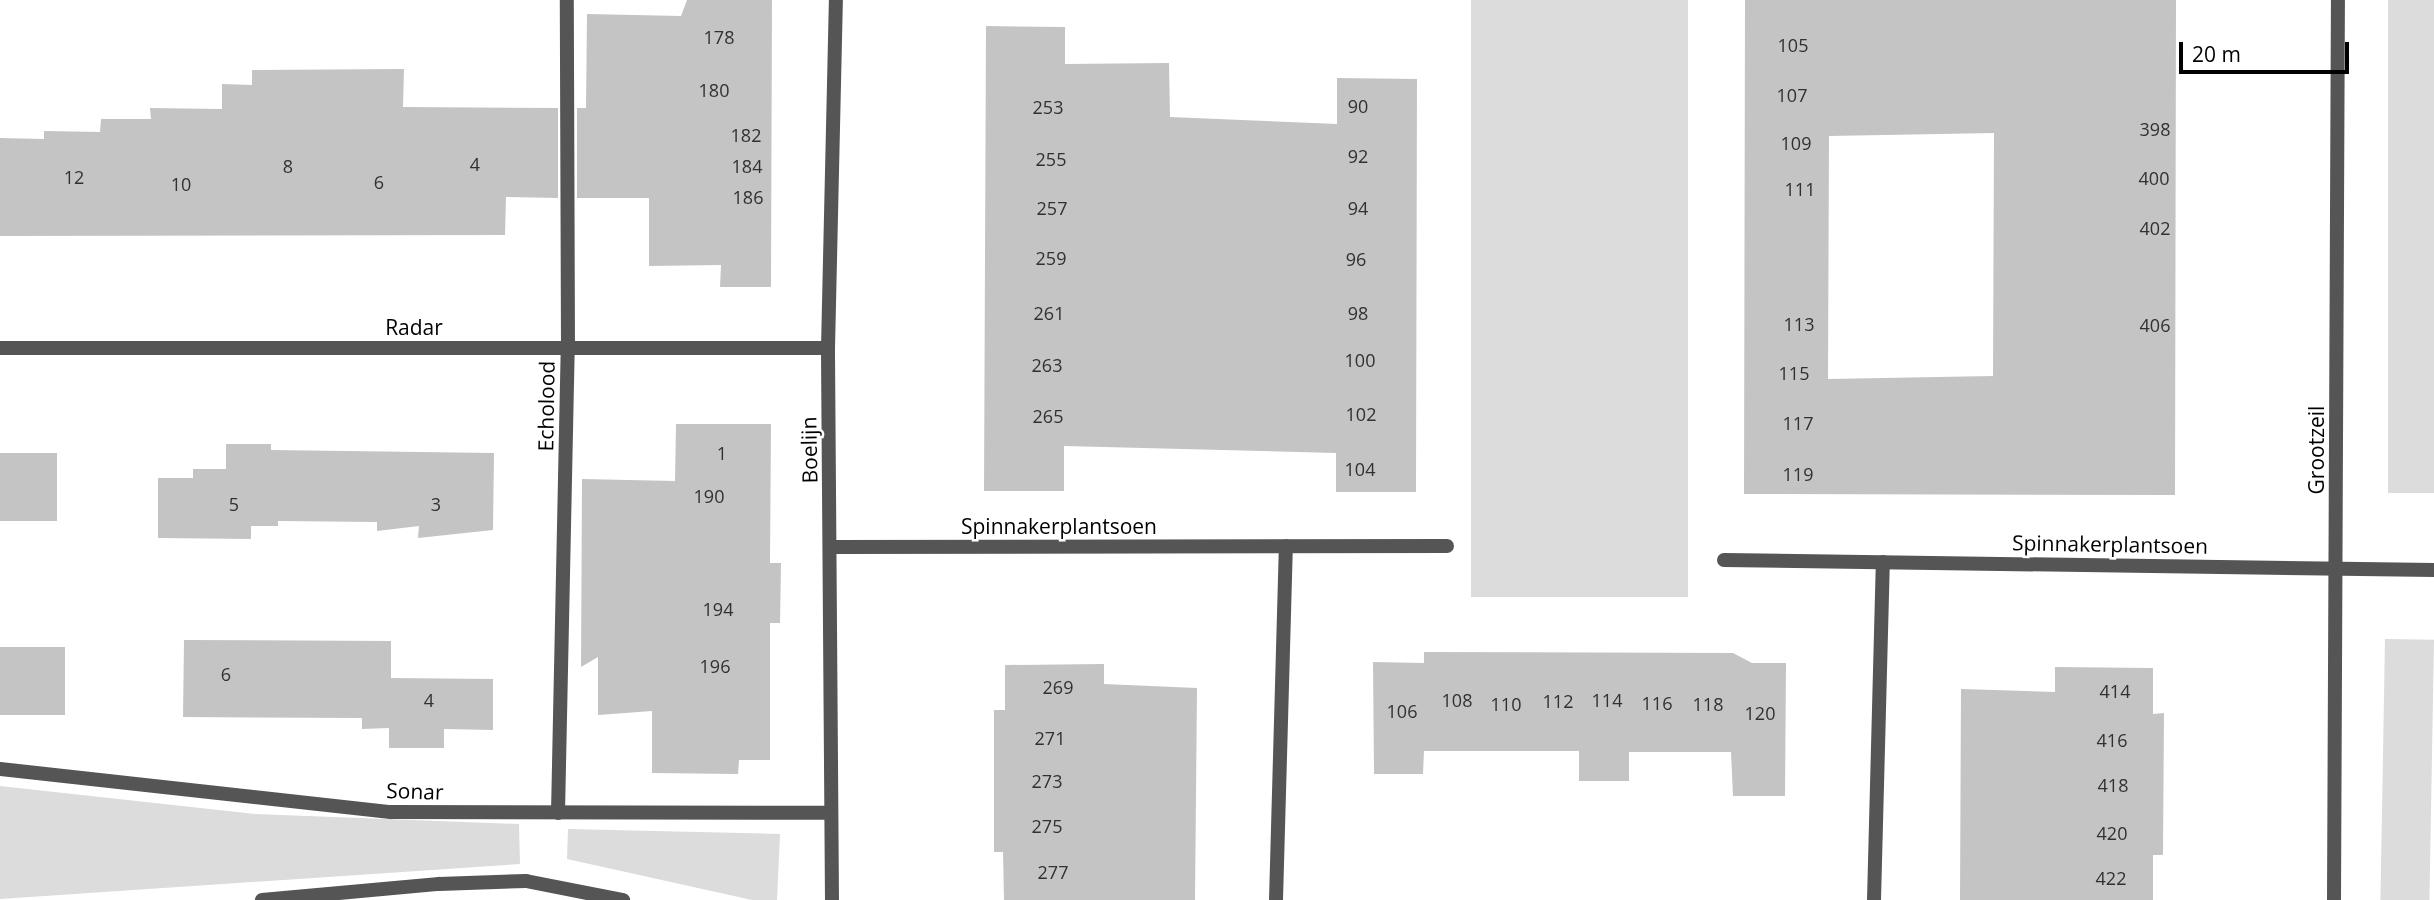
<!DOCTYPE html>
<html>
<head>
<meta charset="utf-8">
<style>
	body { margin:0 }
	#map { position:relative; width:2434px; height:900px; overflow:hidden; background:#fff; font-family:"Open Sans",sans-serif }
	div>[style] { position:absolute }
	.green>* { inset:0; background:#dcdcdc; transform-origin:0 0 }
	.building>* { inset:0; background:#c4c4c4; transform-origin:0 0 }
	.minor>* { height:14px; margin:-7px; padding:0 7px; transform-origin:7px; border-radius:7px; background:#555 }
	span { translate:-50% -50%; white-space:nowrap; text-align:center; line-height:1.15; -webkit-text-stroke:5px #fff; paint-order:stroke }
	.number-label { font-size:18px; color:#313131 }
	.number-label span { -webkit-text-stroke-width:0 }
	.street-label { font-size:21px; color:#000 }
	.scale { position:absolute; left:2179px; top:42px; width:170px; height:32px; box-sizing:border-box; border:4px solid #000; border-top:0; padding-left:9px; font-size:21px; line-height:24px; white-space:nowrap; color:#000; -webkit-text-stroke:5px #fff; paint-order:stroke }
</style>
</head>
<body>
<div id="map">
	<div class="green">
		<div style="left:1471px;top:0;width:217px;height:597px"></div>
		<div style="left:2388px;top:0;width:46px;height:493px"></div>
		<div style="left:2385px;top:639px;width:49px;height:261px;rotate:1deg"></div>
		<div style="clip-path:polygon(0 786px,255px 814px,519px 824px,520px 864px,0 899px)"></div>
		<div style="clip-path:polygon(568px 829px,780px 834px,777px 900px,752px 900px,567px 859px)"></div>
	</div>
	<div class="building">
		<div style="clip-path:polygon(687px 0,772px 0,771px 287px,720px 287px,721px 265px,649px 266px,649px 198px,577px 198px,577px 108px,586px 108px,587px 14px,681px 16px)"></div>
		<div style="clip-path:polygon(evenodd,1745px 0,2176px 0,2175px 495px,1744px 494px,1745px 0,1994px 133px,1993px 376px,1828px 379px,1829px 136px,1994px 133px)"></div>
		<div style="clip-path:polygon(986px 26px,1065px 27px,1065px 64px,1169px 63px,1170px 117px,1337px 124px,1337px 78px,1417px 79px,1416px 492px,1336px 492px,1336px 453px,1064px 446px,1064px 491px,984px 491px)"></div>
		<div style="clip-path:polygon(404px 69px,403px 107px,558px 108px,558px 198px,506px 197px,505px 235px,0 236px,0 138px,44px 139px,44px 131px,100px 132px,101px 119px,151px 119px,150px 108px,222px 109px,222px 84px,252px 85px,252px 70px)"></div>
		<div style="clip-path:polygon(676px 424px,771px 424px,770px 563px,781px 563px,780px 623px,770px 623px,770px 760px,739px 760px,738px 774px,652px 773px,652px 711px,598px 715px,598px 657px,581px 667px,582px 479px,675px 481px)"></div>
		<div style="clip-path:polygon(226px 444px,271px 444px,271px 450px,494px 453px,493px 530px,418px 538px,419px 526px,377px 531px,377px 522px,278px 521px,278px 526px,251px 526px,251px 539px,158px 538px,158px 478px,193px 478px,193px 469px,226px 469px)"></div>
		<div style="left:0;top:453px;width:57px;height:68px"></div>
		<div style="clip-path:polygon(184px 640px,391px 641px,391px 678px,493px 679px,493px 730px,444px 729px,444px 748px,389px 748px,389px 728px,362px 729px,362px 718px,183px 717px)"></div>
		<div style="left:0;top:647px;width:65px;height:68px"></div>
		<div style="clip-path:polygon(1424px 652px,1733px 653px,1752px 663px,1786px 663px,1785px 796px,1733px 796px,1731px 752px,1629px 752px,1629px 781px,1579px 781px,1579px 751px,1424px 751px,1423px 774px,1374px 774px,1373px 662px,1424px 663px)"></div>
		<div style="clip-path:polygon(1104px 664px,1104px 684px,1197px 688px,1195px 900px,1004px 900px,1003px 852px,994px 852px,994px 710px,1005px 710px,1005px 665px)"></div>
		<div style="clip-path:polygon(2055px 667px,2153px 668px,2153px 714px,2164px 713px,2163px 855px,2153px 855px,2153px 900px,1960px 900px,1961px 689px,2055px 692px)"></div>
	</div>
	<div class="minor">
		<div style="left:0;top:348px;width:828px"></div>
		<div style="left:832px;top:547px;width:615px;rotate:-0.09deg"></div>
		<div style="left:1724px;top:560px;width:710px;rotate:0.81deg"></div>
		<div style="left:0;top:769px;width:393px;rotate:6.3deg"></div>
		<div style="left:391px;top:812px;width:440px;rotate:0.1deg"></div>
		<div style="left:558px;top:813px;width:465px;rotate:-88.8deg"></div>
		<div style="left:568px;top:348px;width:348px;rotate:-90.2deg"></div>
		<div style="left:262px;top:900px;width:178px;rotate:-5.2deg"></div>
		<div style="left:439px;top:884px;width:87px;rotate:-2deg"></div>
		<div style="left:526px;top:881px;width:99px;rotate:11.1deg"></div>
		<div style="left:832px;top:900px;width:552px;rotate:-90.42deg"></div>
		<div style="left:828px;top:348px;width:348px;rotate:-88.7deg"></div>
		<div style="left:1276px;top:900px;width:354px;rotate:-88.4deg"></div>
		<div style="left:1874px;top:900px;width:338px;rotate:-88.5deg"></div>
		<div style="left:2334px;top:900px;width:900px;rotate:-89.75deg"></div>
	</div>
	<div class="number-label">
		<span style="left:719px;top:37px">178</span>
		<span style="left:1793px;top:45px">105</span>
		<span style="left:714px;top:90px">180</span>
		<span style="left:1792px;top:95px">107</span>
		<span style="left:1358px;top:106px">90</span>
		<span style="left:1048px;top:107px">253</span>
		<span style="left:2155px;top:129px">398</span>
		<span style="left:746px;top:135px">182</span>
		<span style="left:1796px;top:143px">109</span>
		<span style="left:1358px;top:156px">92</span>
		<span style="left:1051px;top:159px">255</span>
		<span style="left:475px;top:164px">4</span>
		<span style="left:288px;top:166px">8</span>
		<span style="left:747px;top:166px">184</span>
		<span style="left:74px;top:177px">12</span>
		<span style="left:2154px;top:178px">400</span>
		<span style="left:379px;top:182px">6</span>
		<span style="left:181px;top:184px">10</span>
		<span style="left:1800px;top:189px">111</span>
		<span style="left:748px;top:197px">186</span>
		<span style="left:1052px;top:208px">257</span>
		<span style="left:1358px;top:208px">94</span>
		<span style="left:2155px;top:228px">402</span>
		<span style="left:1051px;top:258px">259</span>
		<span style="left:1356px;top:259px">96</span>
		<span style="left:1049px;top:313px">261</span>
		<span style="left:1358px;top:313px">98</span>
		<span style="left:1799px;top:324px">113</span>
		<span style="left:2155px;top:325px">406</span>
		<span style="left:1360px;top:360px">100</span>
		<span style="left:1047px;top:365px">263</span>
		<span style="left:1794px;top:373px">115</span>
		<span style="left:1361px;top:414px">102</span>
		<span style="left:1048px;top:416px">265</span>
		<span style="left:1798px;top:423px">117</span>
		<span style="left:722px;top:453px">1</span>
		<span style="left:1360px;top:469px">104</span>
		<span style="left:1798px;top:474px">119</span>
		<span style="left:709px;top:496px">190</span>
		<span style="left:234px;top:504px">5</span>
		<span style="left:436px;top:504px">3</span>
		<span style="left:718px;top:609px">194</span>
		<span style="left:715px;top:666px">196</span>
		<span style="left:226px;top:674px">6</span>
		<span style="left:1058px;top:687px">269</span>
		<span style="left:2115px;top:691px">414</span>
		<span style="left:429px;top:700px">4</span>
		<span style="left:1457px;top:700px">108</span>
		<span style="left:1607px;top:700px">114</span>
		<span style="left:1558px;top:701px">112</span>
		<span style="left:1657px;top:703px">116</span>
		<span style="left:1506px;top:704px">110</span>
		<span style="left:1708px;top:704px">118</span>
		<span style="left:1402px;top:711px">106</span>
		<span style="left:1760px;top:713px">120</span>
		<span style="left:1050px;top:738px">271</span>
		<span style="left:2112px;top:740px">416</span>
		<span style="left:1047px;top:781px">273</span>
		<span style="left:2113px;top:785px">418</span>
		<span style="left:1047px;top:826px">275</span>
		<span style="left:2112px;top:833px">420</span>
		<span style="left:1053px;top:872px">277</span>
		<span style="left:2111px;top:878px">422</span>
	</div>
	<div class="street-label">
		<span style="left:414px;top:327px">Radar</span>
		<span style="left:546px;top:406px;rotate:-89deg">Echolood</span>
		<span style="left:809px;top:450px;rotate:-91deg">Boelijn</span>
		<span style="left:2316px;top:450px;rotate:-90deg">Grootzeil</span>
		<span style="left:1059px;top:526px">Spinnakerplantsoen</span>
		<span style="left:2110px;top:544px;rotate:1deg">Spinnakerplantsoen</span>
		<span style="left:415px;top:791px;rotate:2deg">Sonar</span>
	</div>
	<div class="scale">20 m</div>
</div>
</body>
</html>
